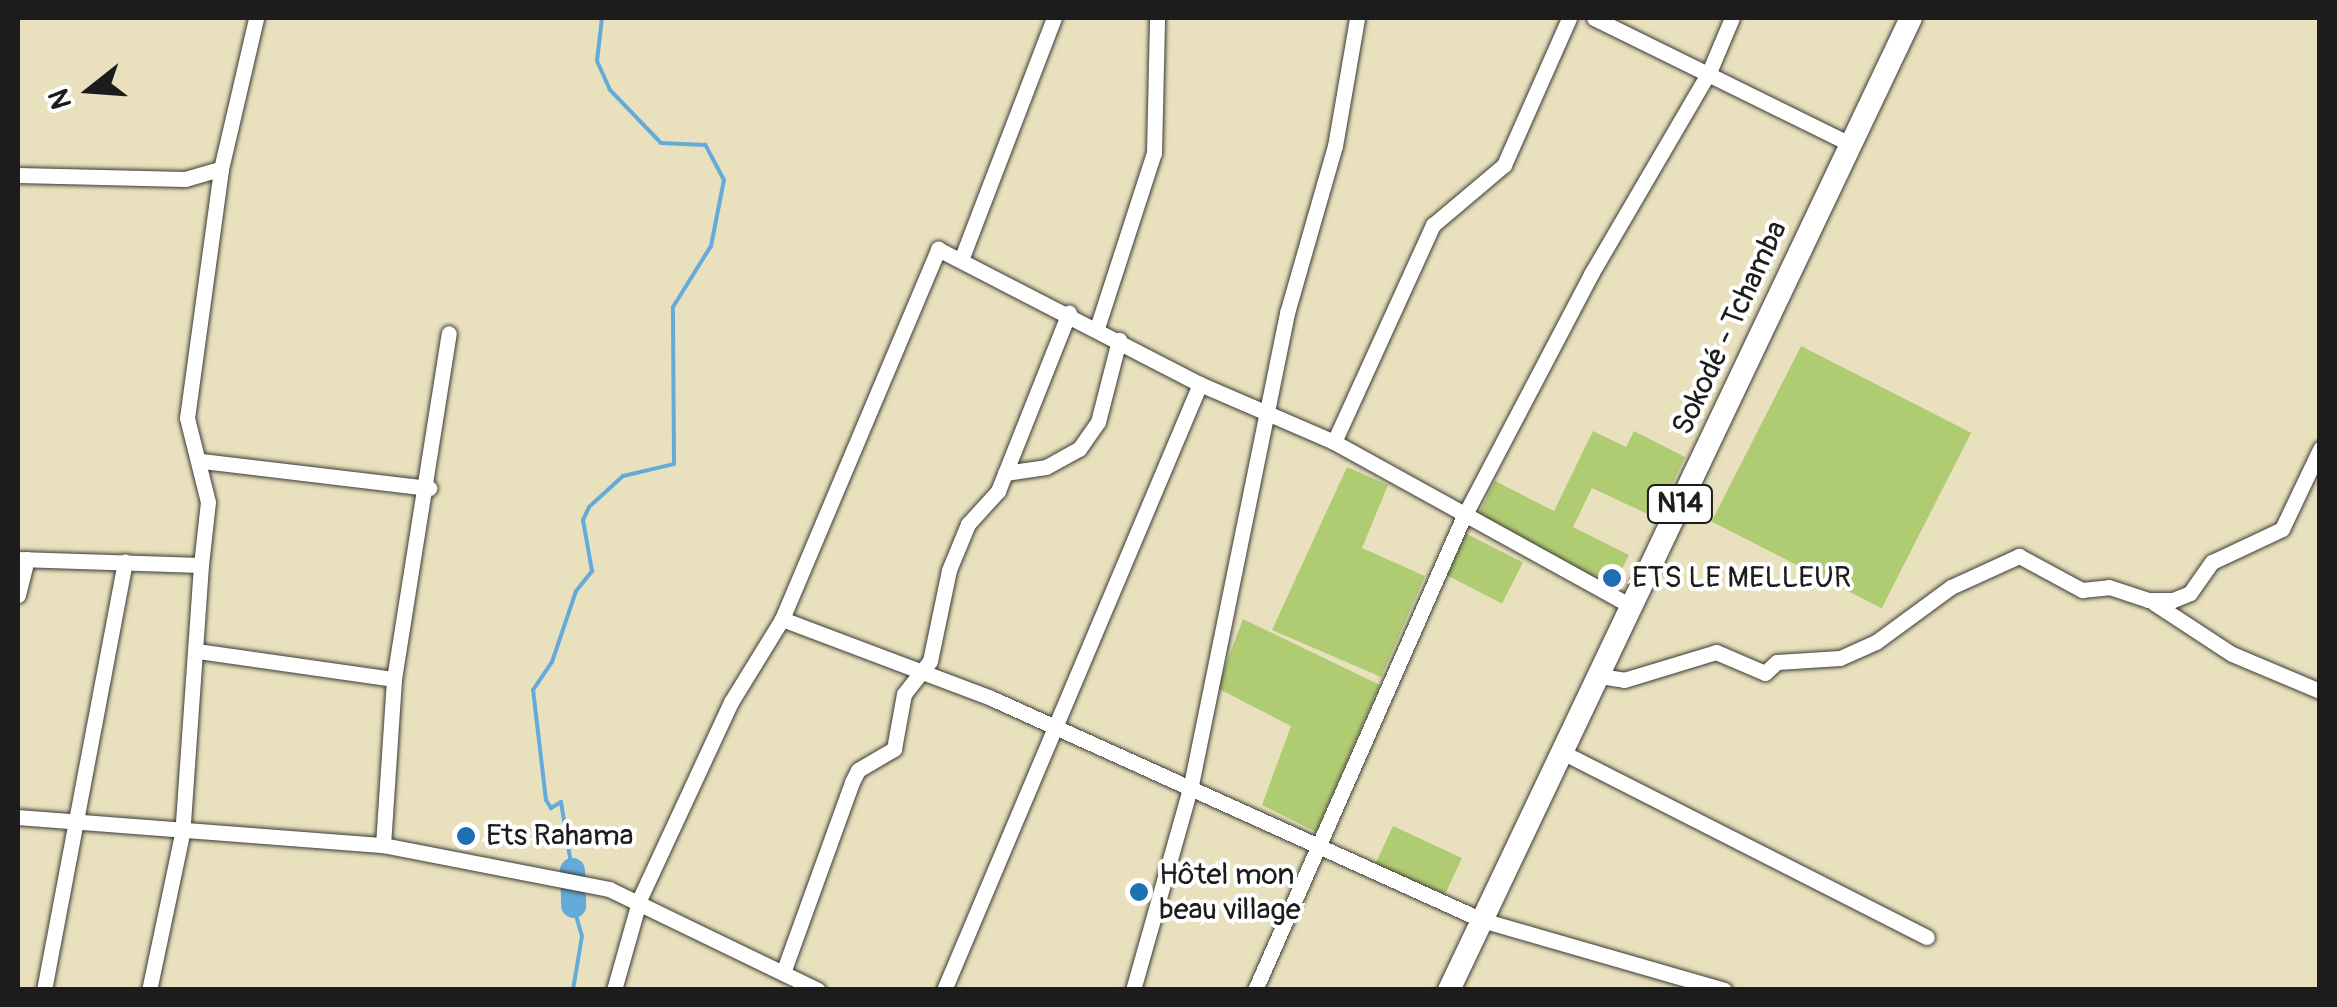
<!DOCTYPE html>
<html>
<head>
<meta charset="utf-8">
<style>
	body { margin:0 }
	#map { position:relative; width:2337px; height:1007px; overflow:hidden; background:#e9e1be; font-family:Pangolin,sans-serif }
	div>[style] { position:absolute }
	.green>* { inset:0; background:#b0cc73; transform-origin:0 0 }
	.stream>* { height:4px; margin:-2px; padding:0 2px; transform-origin:2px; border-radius:2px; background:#64abda }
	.river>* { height:25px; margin:-12.5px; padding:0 12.5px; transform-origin:12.5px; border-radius:12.5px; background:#64abda }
	.roads { filter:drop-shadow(0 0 2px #3b3a34) drop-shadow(0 0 2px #3b3a34) }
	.street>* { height:15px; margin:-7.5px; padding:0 7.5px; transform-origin:7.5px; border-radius:7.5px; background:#fff }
	.primary>* { height:22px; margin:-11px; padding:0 11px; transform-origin:11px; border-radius:11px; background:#fff }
	.dots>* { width:28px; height:28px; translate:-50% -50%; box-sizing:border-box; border:5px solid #fff; border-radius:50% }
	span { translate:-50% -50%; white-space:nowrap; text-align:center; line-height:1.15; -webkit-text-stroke:8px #fff; paint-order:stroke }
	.shield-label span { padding:2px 8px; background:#fff; border:2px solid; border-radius:8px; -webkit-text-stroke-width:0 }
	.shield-label { font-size:28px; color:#1c1c1c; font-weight:700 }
	.street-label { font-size:30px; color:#1c1c1c }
	.poi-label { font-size:30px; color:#1c1c1c }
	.left { translate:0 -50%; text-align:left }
	.frame { position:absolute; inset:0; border:20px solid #1c1c1c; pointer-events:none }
	.north { position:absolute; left:40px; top:40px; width:100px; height:100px; -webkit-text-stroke:8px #fff; paint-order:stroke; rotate:253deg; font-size:28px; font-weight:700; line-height:40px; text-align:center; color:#1c1c1c }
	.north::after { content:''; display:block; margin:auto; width:35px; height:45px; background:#1c1c1c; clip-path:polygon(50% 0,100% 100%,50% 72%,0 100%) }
</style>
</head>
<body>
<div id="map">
	<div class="green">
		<div style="left:1801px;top:346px;width:191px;height:197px;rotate:27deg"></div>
		<div style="clip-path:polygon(1593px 431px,1626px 447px,1634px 431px,1685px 457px,1656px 518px,1592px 488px,1573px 527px,1629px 555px,1621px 571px,1610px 566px,1602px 583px,1477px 517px,1495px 481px,1554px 511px)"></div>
		<div style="clip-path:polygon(1347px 467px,1388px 485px,1362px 548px,1425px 576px,1381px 677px,1272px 630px)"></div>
		<div style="left:1465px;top:533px;width:65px;height:46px;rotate:27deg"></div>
		<div style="clip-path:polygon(1243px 619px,1380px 685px,1316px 832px,1262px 805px,1291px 726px,1217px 688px)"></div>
		<div style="left:1393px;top:826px;width:76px;height:42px;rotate:25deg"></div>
	</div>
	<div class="stream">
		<div style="left:572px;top:870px;width:69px;rotate:-99.2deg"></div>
		<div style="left:561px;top:802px;width:12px;rotate:149deg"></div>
		<div style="left:551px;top:808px;width:9px;rotate:-122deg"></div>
		<div style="left:546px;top:800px;width:111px;rotate:-96.7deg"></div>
		<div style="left:533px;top:690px;width:34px;rotate:-56deg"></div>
		<div style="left:552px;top:662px;width:75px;rotate:-71.3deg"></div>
		<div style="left:576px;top:591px;width:26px;rotate:-51deg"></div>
		<div style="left:592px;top:571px;width:52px;rotate:-100deg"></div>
		<div style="left:583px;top:520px;width:14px;rotate:-65deg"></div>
		<div style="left:589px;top:507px;width:46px;rotate:-42.4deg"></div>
		<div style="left:623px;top:476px;width:52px;rotate:-13.2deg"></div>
		<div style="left:674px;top:464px;width:157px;rotate:-90.4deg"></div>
		<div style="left:673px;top:307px;width:72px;rotate:-58.1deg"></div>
		<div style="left:711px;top:246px;width:67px;rotate:-78.9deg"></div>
		<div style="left:724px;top:180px;width:40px;rotate:-118deg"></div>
		<div style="left:705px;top:145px;width:44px;rotate:-177.4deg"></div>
		<div style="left:661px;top:143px;width:74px;rotate:-133.9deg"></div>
		<div style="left:610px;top:90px;width:32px;rotate:-114deg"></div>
		<div style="left:597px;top:61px;width:43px;rotate:-83.4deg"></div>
		<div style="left:573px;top:905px;width:32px;rotate:74deg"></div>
		<div style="left:582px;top:936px;width:55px;rotate:99.5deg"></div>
	</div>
	<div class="river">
		<div style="left:572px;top:870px;width:35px;rotate:88deg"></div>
	</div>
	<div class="roads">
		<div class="street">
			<div style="left:1594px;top:18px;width:285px;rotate:26.2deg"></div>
			<div style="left:18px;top:175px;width:167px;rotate:1.4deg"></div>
			<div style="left:185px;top:179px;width:37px;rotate:-16deg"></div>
			<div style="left:961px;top:260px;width:259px;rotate:-69deg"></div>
			<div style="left:1097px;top:328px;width:184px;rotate:-72deg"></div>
			<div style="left:1154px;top:153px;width:135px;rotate:-88.7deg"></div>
			<div style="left:1334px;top:442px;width:239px;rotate:-65.5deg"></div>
			<div style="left:1433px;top:225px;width:93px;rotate:-40.2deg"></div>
			<div style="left:1504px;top:165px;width:161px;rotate:-66.1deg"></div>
			<div style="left:202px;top:461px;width:229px;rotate:6.8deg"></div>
			<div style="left:1005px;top:473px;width:41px;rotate:-8.3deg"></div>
			<div style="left:1046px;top:467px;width:38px;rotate:-29deg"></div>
			<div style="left:1079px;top:449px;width:33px;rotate:-55deg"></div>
			<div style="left:1098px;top:422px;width:85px;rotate:-75.6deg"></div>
			<div style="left:18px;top:559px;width:183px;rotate:1.9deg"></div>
			<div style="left:201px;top:565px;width:270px;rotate:94deg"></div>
			<div style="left:182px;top:834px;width:159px;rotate:101.9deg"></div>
			<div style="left:201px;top:565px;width:63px;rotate:-83.7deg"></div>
			<div style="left:208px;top:502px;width:87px;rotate:-104deg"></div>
			<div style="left:187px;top:418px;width:251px;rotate:-82.2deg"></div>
			<div style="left:221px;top:169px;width:155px;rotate:-76.9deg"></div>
			<div style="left:18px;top:595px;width:37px;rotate:-76deg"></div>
			<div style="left:2154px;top:603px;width:93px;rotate:33.2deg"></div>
			<div style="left:2232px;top:654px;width:95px;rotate:22.8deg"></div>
			<div style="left:782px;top:619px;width:402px;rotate:-67.1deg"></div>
			<div style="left:938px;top:249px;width:295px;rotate:27.3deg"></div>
			<div style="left:1200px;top:384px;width:146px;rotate:23.4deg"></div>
			<div style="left:1334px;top:442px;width:339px;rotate:28.9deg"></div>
			<div style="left:197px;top:651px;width:199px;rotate:8.1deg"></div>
			<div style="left:1600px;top:676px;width:24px;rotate:9deg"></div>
			<div style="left:1624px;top:680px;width:96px;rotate:-16.9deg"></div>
			<div style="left:1716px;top:652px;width:53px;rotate:23.2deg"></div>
			<div style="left:1765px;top:673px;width:16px;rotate:-43deg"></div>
			<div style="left:1777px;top:662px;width:63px;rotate:-3.6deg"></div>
			<div style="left:1840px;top:658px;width:39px;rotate:-24deg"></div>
			<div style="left:1876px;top:642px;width:93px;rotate:-36.3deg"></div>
			<div style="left:1951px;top:587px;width:75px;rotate:-24.5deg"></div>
			<div style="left:2019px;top:556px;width:72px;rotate:28.4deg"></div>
			<div style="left:2082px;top:590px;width:27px;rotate:-6deg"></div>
			<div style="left:2109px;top:587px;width:41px;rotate:18.4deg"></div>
			<div style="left:2148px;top:600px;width:25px"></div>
			<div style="left:2173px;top:600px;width:18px;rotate:-22deg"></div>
			<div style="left:2190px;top:593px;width:38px;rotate:-55deg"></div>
			<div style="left:2212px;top:562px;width:77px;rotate:-25.2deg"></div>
			<div style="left:2282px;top:529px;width:89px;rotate:-64.6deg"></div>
			<div style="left:1562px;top:752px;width:409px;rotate:26.9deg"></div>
			<div style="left:18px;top:817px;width:366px;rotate:4.4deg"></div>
			<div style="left:383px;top:845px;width:230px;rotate:11deg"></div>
			<div style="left:609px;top:889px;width:232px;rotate:25.8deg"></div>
			<div style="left:383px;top:845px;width:166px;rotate:-86.2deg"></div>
			<div style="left:394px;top:679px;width:350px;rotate:-81deg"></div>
			<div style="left:784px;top:970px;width:200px;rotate:-70.1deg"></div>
			<div style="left:852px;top:782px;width:13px;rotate:-63deg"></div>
			<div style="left:858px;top:770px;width:42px;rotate:-30.3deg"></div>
			<div style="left:894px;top:749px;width:56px;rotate:-79.7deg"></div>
			<div style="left:904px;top:694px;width:42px;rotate:-51.8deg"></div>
			<div style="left:930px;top:661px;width:93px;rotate:-78.2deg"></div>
			<div style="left:949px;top:570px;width:50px;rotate:-67.6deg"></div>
			<div style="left:968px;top:524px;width:45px;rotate:-47.7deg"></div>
			<div style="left:998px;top:491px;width:192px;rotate:-68.3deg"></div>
			<div style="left:44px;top:990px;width:436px;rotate:-79.3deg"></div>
			<div style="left:614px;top:990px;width:96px;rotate:-74.2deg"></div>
			<div style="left:640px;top:898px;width:216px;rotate:-65.1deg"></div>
			<div style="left:731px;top:702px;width:97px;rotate:-58.4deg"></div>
			<div style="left:782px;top:619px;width:223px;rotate:20.7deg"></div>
			<div style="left:991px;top:698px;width:539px;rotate:24.33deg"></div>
			<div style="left:1482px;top:920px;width:252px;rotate:16.1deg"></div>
			<div style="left:944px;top:990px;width:658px;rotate:-67.1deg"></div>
			<div style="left:1133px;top:990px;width:213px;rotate:-74.2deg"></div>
			<div style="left:1191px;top:785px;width:482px;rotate:-78.5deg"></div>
			<div style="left:1287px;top:313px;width:174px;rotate:-74deg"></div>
			<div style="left:1335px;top:146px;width:130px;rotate:-80.2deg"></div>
			<div style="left:1255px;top:990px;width:516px;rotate:-66.22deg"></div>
			<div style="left:1463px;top:518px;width:276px;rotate:-62.3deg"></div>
			<div style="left:1591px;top:274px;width:236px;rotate:-59.7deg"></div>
			<div style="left:1710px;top:70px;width:56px;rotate:-67.1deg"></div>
		</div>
		<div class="primary">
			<div style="left:1449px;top:990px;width:1076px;rotate:-64.58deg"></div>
		</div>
	</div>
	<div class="dots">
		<div style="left:1612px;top:578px;background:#1f6fb2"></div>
		<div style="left:466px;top:836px;background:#1f6fb2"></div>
		<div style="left:1139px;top:892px;background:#1f6fb2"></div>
	</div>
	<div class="shield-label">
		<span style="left:1680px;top:504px">N14</span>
	</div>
	<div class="street-label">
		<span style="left:1730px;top:328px;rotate:-65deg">Sokodé - Tchamba</span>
	</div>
	<div class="poi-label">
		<span class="left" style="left:1632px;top:578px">ETS LE MELLEUR</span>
		<span class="left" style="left:486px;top:836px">Ets Rahama</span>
		<span class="left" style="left:1159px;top:892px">Hôtel mon<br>beau village</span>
	</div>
	<div class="frame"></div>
	<div class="north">N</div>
</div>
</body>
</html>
